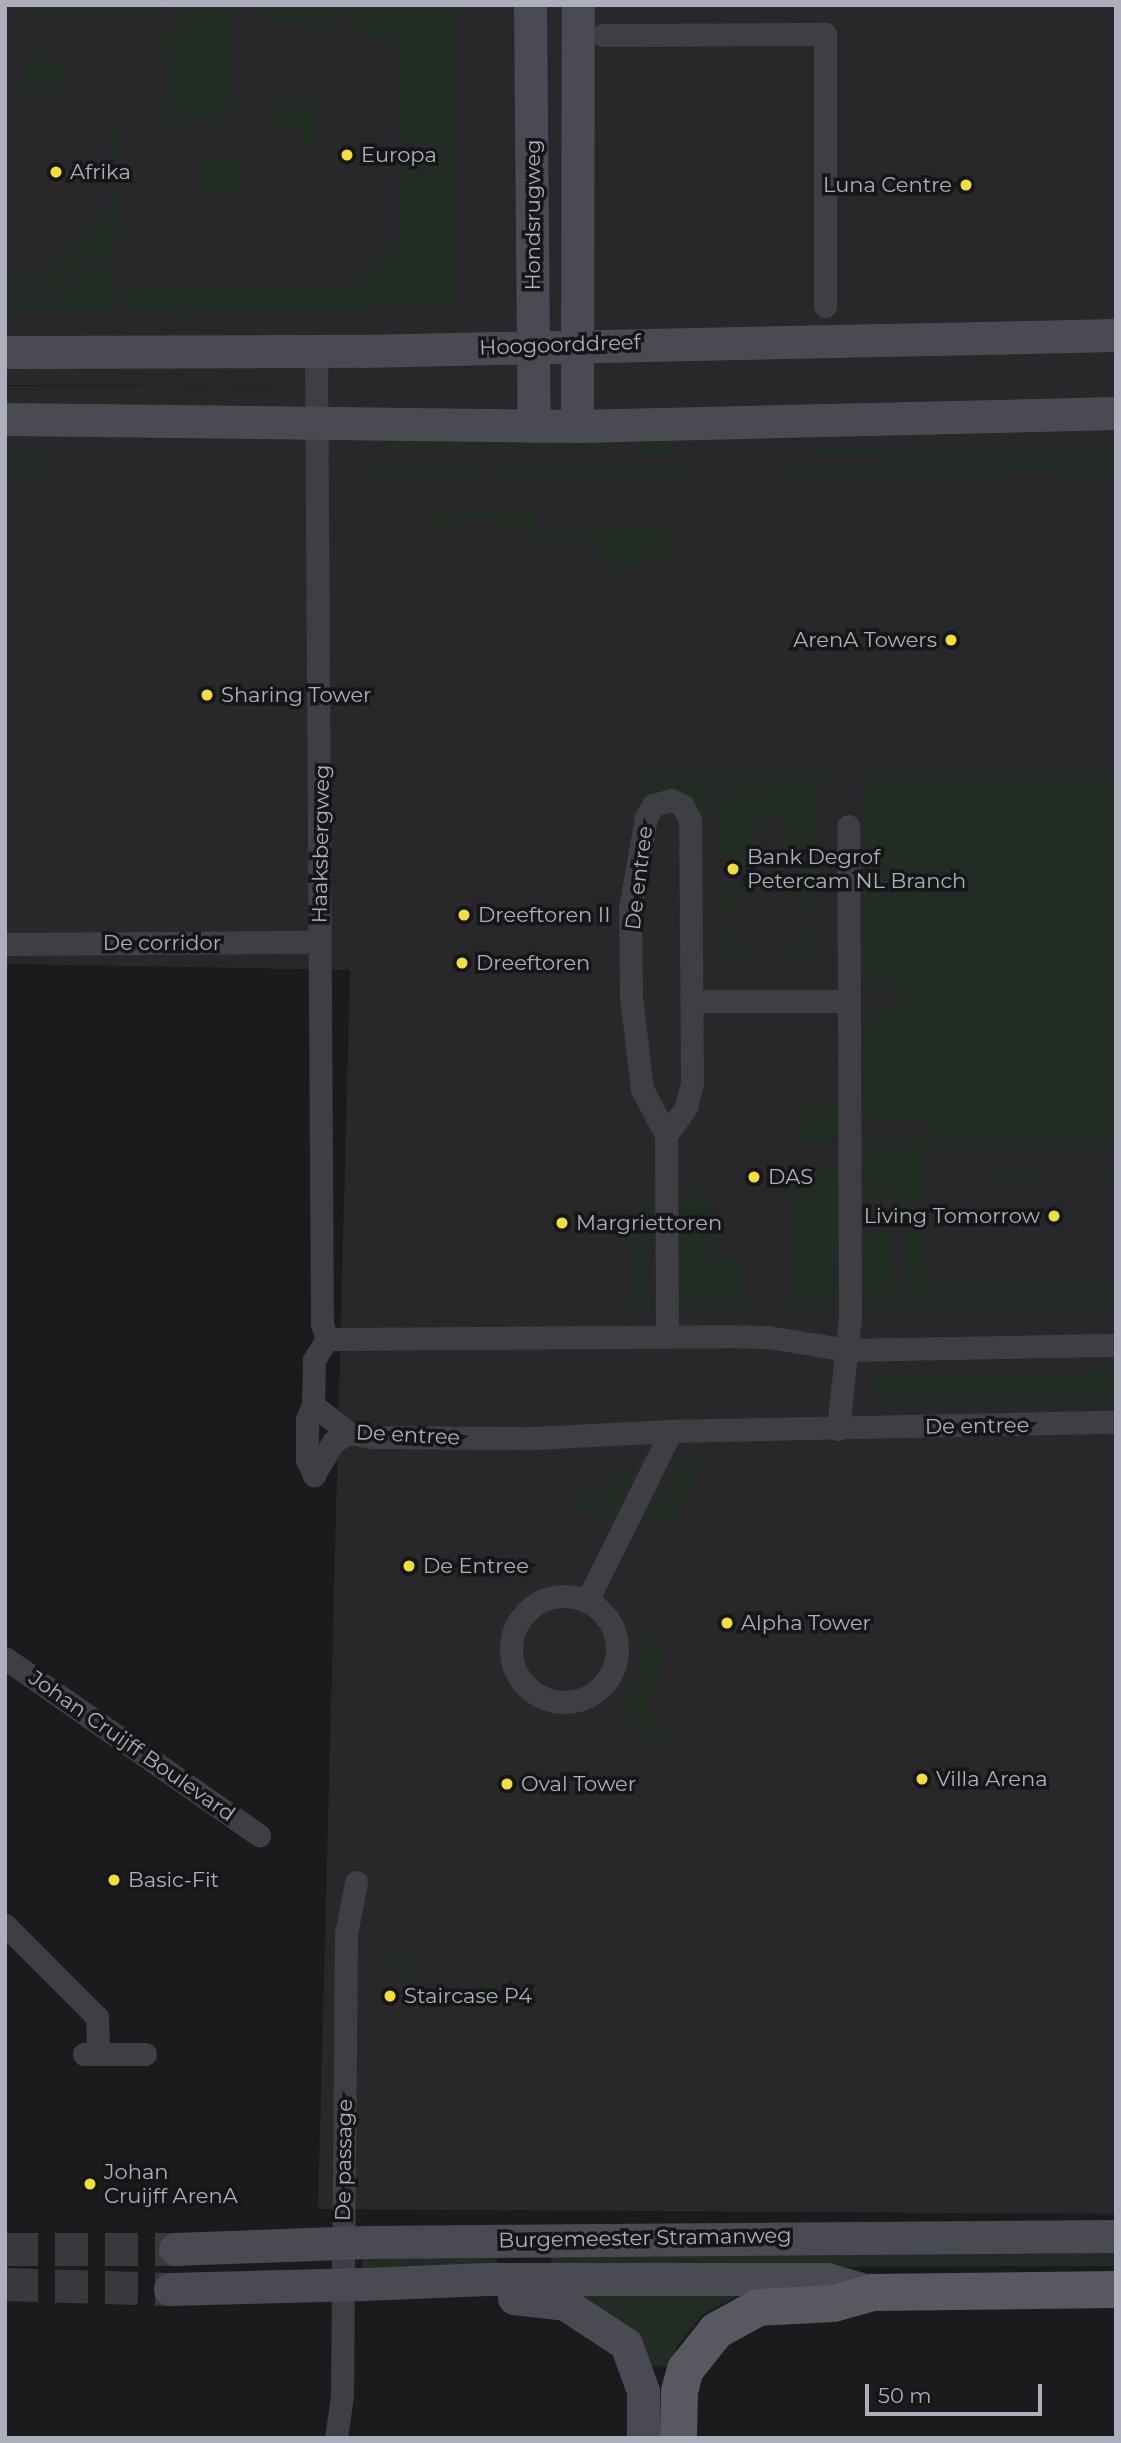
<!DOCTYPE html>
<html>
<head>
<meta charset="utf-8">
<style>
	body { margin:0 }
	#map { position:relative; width:1121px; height:2443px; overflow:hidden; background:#1b1b1d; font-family:Montserrat,sans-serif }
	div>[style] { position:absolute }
	.built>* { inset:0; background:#28272a }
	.green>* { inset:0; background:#222c25; transform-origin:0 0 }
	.secondary-tunnel>* { height:33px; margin-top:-16.5px; transform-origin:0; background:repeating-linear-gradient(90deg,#38393d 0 33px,transparent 0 50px) }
	.street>* { height:23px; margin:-11.5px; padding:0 11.5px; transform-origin:11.5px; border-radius:11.5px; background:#3e3e44 }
	.street>.ring { margin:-11.5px; padding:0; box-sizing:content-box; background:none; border:23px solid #3e3e44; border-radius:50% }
	.secondary>* { height:33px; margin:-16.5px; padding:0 16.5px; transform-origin:16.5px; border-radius:16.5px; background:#4a4a52 }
	.primary>* { height:37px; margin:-18.5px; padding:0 18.5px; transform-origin:18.5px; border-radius:18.5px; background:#585861 }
	.secondary-bridge>* { height:33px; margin:-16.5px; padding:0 16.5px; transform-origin:16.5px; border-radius:16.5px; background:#4a4a52 }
	.dots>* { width:19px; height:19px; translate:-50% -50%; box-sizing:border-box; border:4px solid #161618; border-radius:50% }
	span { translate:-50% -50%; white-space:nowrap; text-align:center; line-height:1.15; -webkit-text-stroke:7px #161618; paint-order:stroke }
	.poi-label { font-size:21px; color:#adafbc }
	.left { translate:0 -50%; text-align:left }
	.right { translate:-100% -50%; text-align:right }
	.street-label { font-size:21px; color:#adafbc }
	.frame { position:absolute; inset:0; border:7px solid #adafbc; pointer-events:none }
	.scale { position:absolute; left:865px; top:2384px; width:177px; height:32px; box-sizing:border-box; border:4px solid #adafbc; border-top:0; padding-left:9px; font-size:21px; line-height:24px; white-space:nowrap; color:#adafbc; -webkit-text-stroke:5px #161618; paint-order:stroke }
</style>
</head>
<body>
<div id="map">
	<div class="built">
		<div style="clip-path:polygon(5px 5px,1116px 5px,1116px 2214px,318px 2209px,350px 970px,5px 964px,5px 386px,349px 385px,5px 385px)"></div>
	</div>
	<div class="green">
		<div style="clip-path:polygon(165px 5px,155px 18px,134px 19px,133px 11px,116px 12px,116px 19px,98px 19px,98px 11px,46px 12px,45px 19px,38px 20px,23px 6px)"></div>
		<div style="clip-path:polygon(185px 5px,238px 5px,235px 102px,216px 120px,164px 121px,153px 109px,169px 108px,169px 53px,153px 52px,153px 47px,186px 14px)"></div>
		<div style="clip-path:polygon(265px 5px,345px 5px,345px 19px,328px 28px,327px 42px,317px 52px,310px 23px,267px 24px)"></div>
		<div style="clip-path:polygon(352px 5px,460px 5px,461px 309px,125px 311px,123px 287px,350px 286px,398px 238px,395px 39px,368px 38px,353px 25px)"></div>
		<div style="clip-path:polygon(30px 50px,44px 51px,45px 58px,62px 59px,65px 51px,67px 90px,20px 91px,21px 64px)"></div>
		<div style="clip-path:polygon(265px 103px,318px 103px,318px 150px,304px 151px,304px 126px,280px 128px,264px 118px)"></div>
		<div style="clip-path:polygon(125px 119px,125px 142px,120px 143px,121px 231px,113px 240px,114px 255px,97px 255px,64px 286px,5px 287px,5px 274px,48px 274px,109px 213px,109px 135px)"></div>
		<div style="clip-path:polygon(197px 154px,236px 155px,242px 162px,241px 196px,196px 196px)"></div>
		<div style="clip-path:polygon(97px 259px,115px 260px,115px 312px,5px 312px,5px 292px,66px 291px)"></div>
		<div style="left:5px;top:396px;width:219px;height:7px"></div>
		<div style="left:616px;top:436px;width:13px;height:234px;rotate:90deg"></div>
		<div style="left:637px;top:436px;width:37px;height:20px"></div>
		<div style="clip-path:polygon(1116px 446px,1116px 454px,768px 454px,822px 447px)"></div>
		<div style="clip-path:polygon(5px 451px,40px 452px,53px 465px,53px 474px,5px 475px)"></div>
		<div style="clip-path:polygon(1116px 462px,1116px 473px,842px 475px,842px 488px,836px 488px,836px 475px,785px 475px,785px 464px)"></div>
		<div style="left:681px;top:464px;width:11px;height:164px;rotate:90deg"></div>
		<div style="clip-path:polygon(495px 465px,514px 465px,514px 476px,371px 477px,371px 466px,476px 466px,476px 471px,494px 471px)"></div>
		<div style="clip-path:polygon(538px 511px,539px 529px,668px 528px,673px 511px,673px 558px,643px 558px,643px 568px,598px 569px,597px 538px,552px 539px,475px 518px,426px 530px,426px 515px,432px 512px)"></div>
		<div style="clip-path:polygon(1116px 771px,1116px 1148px,926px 1148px,926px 1207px,874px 1207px,892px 1206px,892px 1196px,861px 1199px,861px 1146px,868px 1140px,925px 1139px,925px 1119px,860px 1119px,860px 1025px,879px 1009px,897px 1008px,897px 988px,869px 986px,859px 971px,858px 886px,866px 886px,866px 891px,890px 890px,890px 880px,858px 884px,861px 773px)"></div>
		<div style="clip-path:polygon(710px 773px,711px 829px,696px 829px,684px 799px,637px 829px,637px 789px,645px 787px,643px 781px,636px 783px,636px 774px)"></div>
		<div style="left:715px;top:773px;width:110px;height:12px"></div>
		<div style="clip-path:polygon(821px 787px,822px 956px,719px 956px,719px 885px,765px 880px,765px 890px,737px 900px,724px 916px,729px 936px,746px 947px,771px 952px,796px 947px,812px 935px,818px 921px,805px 899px,775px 890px,776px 879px,796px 872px,783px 865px,785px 821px,755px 821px,758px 863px,719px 860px,718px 788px)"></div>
		<div style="clip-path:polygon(811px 1102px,820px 1102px,825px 1114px,830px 1102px,840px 1102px,839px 1143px,797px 1144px,800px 1103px,809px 1103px,810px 1114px)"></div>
		<div style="clip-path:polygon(795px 1164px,839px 1165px,840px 1307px,677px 1308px,677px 1189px,711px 1189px,712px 1258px,745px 1258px,746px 1303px,789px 1303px,788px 1195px,796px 1194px)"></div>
		<div style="clip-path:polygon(1040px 1168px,1116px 1172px,1116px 1178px,1039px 1172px,991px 1188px,989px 1184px,996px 1181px,992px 1172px)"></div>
		<div style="clip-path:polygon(630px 1188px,633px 1205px,642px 1205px,642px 1188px,648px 1188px,649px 1308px,630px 1308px)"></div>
		<div style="clip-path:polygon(899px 1228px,926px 1228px,927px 1284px,1116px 1283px,1116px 1306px,900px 1307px)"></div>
		<div style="clip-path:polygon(869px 1229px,894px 1229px,895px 1307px,861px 1307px,861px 1237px)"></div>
		<div style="clip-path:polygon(1116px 1365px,1116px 1403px,898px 1404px,881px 1398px,870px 1382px,877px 1375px,1082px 1374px)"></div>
		<div style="clip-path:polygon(699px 1451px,704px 1463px,694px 1468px,700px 1491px,676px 1505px,684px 1523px,645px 1520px,682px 1457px)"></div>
		<div style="clip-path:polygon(623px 1464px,633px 1468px,635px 1488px,617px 1517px,569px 1511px,573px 1502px,605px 1491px)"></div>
		<div style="clip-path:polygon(651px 1628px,670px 1650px,651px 1709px,665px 1723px,665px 1746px,620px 1717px)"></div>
		<div style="clip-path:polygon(404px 1952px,421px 1981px,374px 1966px,375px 1964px)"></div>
		<div style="clip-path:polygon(496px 1978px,513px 2007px,466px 1992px,467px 1990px)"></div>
		<div style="clip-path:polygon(1116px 2250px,1116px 2266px,553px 2268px,550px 2255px)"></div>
		<div style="clip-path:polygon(362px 2253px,496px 2255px,497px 2259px,497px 2265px,362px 2268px)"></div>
		<div style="clip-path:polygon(743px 2293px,703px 2314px,677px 2346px,669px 2367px,643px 2366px,569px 2295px)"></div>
	</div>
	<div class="secondary-tunnel">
		<div style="left:5px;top:2249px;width:170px"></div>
		<div style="left:5px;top:2284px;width:165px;rotate:1.7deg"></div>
	</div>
	<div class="street">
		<div style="left:603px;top:35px;width:222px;rotate:-0.3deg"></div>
		<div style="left:825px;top:34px;width:272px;rotate:90deg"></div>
		<div style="left:316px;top:349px;width:975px;rotate:89.65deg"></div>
		<div style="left:322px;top:1324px;width:16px;rotate:72deg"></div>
		<div style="left:5px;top:944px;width:314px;rotate:-0.4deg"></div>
		<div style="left:692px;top:1001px;width:157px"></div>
		<div style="left:666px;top:1135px;width:34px;rotate:-54deg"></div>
		<div style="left:686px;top:1107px;width:25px;rotate:-76deg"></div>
		<div style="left:692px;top:1083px;width:263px;rotate:-90.4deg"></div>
		<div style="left:690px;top:820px;width:16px;rotate:-117deg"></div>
		<div style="left:683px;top:806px;width:13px;rotate:-153deg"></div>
		<div style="left:671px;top:800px;width:19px;rotate:164deg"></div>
		<div style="left:653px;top:805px;width:14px;rotate:120deg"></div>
		<div style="left:646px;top:817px;width:93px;rotate:99.9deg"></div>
		<div style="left:630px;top:909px;width:88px;rotate:89.3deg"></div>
		<div style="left:631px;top:997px;width:93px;rotate:83.2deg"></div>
		<div style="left:642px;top:1089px;width:52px;rotate:62.4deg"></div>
		<div style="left:666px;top:1135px;width:202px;rotate:89.7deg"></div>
		<div style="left:327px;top:1339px;width:25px;rotate:122deg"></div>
		<div style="left:314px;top:1360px;width:45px;rotate:91.3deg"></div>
		<div style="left:313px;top:1405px;width:46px;rotate:37.9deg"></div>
		<div style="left:349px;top:1433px;width:22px;rotate:10deg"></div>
		<div style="left:371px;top:1437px;width:162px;rotate:0.4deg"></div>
		<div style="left:533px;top:1438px;width:138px;rotate:-2.9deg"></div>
		<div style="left:671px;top:1431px;width:445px;rotate:-1.2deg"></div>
		<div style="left:327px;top:1339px;width:394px;rotate:-0.4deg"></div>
		<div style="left:721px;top:1336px;width:47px;rotate:1.2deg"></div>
		<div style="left:768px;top:1337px;width:80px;rotate:9.3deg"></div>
		<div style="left:847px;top:1350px;width:269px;rotate:-1.1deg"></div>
		<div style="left:313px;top:1405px;width:15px;rotate:113deg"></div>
		<div style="left:307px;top:1419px;width:41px;rotate:90deg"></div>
		<div style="left:307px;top:1460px;width:17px;rotate:65deg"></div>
		<div style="left:314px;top:1475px;width:38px;rotate:-60deg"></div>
		<div style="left:333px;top:1442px;width:18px;rotate:-29deg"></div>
		<div style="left:838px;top:1429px;width:113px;rotate:-83.9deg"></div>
		<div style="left:850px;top:1317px;width:491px;rotate:-90.2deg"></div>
		<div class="ring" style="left:511px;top:1596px;width:83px;height:83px"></div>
		<div style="left:587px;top:1601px;width:190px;rotate:-63.7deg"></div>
		<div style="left:5px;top:1658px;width:310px;rotate:34.9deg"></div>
		<div style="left:5px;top:1925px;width:130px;rotate:45deg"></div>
		<div style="left:97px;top:2017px;width:37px;rotate:88deg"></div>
		<div style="left:84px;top:2054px;width:61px"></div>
		<div style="left:336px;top:2438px;width:42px;rotate:-81.9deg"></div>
		<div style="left:342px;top:2396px;width:462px;rotate:-89.5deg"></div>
		<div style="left:346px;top:1934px;width:53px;rotate:-79.1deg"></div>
	</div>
	<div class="secondary">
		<div style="left:530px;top:5px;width:421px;rotate:89.5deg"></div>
		<div style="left:5px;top:352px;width:356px;rotate:-0.2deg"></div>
		<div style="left:361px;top:351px;width:755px;rotate:-1.21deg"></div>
		<div style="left:5px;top:419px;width:572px;rotate:0.7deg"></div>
		<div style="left:577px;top:426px;width:539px;rotate:-1.38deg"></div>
		<div style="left:577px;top:426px;width:421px;rotate:-89.9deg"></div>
		<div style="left:367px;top:2242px;width:749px;rotate:-0.46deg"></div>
		<div style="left:363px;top:2284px;width:124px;rotate:-2.3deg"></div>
		<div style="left:487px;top:2279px;width:340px"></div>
		<div style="left:827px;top:2279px;width:47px;rotate:16.1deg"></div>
		<div style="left:514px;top:2298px;width:51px;rotate:6.7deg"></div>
		<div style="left:565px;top:2304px;width:73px;rotate:33.3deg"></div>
		<div style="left:626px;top:2344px;width:50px;rotate:70.1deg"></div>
		<div style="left:643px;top:2391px;width:47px;rotate:90deg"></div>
	</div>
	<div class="primary">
		<div style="left:678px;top:2438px;width:47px;rotate:-88.8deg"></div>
		<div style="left:679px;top:2391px;width:23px;rotate:-75deg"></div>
		<div style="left:685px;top:2369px;width:50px;rotate:-51.5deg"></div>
		<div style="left:716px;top:2330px;width:48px;rotate:-28.7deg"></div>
		<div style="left:758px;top:2307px;width:75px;rotate:-3.1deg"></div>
		<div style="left:833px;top:2303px;width:41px;rotate:-15.8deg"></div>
		<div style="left:872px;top:2292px;width:244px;rotate:-0.7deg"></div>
	</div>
	<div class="secondary-bridge">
		<div style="left:175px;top:2249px;width:192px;rotate:-2.1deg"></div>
		<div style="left:170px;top:2289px;width:193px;rotate:-1.5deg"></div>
	</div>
	<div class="dots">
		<div style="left:347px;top:155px;background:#f3de3d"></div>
		<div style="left:56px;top:172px;background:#f3de3d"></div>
		<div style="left:966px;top:185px;background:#f3de3d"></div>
		<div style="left:951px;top:640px;background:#f3de3d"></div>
		<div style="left:207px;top:695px;background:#f3de3d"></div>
		<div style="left:733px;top:869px;background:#f3de3d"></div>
		<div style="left:464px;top:915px;background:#f3de3d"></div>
		<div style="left:462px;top:963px;background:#f3de3d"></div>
		<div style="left:754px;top:1177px;background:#f3de3d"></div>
		<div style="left:1054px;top:1216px;background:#f3de3d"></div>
		<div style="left:562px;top:1223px;background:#f3de3d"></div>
		<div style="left:409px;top:1566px;background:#f3de3d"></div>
		<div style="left:727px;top:1623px;background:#f3de3d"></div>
		<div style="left:922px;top:1779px;background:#f3de3d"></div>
		<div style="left:507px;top:1784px;background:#f3de3d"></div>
		<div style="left:114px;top:1880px;background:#f3de3d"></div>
		<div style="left:390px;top:1996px;background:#f3de3d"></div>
		<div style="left:90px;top:2184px;background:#f3de3d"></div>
	</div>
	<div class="poi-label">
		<span class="left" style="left:361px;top:155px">Europa</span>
		<span class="left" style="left:70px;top:172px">Afrika</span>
		<span class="right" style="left:952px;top:185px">Luna Centre</span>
		<span class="right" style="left:937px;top:640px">ArenA Towers</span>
		<span class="left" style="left:221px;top:695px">Sharing Tower</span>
		<span class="left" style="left:747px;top:869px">Bank Degrof<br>Petercam NL Branch</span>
		<span class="left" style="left:478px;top:915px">Dreeftoren II</span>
		<span class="left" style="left:476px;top:963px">Dreeftoren</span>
		<span class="left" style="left:768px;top:1177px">DAS</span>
		<span class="right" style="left:1040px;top:1216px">Living Tomorrow</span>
		<span class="left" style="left:576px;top:1223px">Margriettoren</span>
		<span class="left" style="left:423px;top:1566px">De Entree</span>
		<span class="left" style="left:741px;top:1623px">Alpha Tower</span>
		<span class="left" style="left:936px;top:1779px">Villa Arena</span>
		<span class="left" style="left:521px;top:1784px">Oval Tower</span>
		<span class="left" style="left:128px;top:1880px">Basic-Fit</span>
		<span class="left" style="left:404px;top:1996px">Staircase P4</span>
		<span class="left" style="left:104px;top:2184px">Johan<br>Cruijff ArenA</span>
	</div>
	<div class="street-label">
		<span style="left:533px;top:215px;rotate:-90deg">Hondsrugweg</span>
		<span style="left:560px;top:345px;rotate:-2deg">Hoogoorddreef</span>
		<span style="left:321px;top:844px;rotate:-89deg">Haaksbergweg</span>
		<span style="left:639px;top:878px;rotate:-83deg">De entree</span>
		<span style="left:162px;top:943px">De corridor</span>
		<span style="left:977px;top:1426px;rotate:-1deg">De entree</span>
		<span style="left:408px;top:1435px;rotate:3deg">De entree</span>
		<span style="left:132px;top:1746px;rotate:35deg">Johan Cruijff Boulevard</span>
		<span style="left:344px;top:2160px;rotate:-89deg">De passage</span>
		<span style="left:645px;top:2238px;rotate:-1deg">Burgemeester Stramanweg</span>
	</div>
	<div class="frame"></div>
	<div class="scale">50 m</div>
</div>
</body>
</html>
